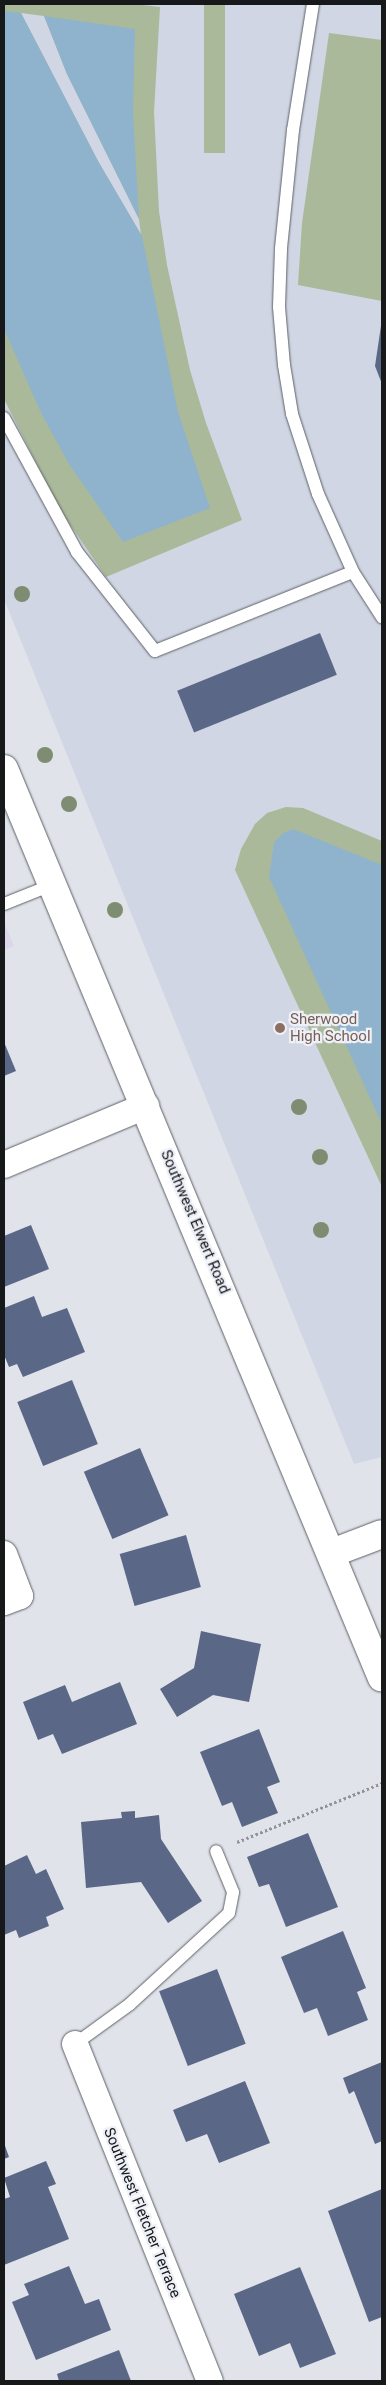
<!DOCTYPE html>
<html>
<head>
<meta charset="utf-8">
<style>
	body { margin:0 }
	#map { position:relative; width:386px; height:2385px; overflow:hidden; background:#e0e3ea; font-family:Roboto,sans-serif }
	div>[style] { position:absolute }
	.commercial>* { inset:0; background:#ddd5ea }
	.built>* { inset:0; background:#d1d6e4 }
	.green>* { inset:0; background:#a9b999; transform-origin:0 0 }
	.water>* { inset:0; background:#8fb3cc }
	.building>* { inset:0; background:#5b6787; transform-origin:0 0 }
	.path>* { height:3px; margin-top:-1.5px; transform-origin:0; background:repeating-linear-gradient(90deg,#919398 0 2.5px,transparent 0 5px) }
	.roads { filter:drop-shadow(0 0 1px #5d6066) drop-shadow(0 0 1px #5d6066) }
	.lane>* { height:12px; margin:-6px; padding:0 6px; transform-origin:6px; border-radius:6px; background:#fff }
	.street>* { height:26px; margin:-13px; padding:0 13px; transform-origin:13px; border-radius:13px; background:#fff }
	.secondary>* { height:28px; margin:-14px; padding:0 14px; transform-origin:14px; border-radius:14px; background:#fff }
	.trees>* { width:16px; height:16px; margin:-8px; border-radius:50%; background:#7e8c72 }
	.dots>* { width:14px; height:14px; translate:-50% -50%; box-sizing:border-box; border:2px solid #edf0f7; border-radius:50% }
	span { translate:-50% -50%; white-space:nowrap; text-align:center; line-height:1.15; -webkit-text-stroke:4.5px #edf0f7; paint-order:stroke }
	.education-label { font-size:15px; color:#785e54 }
	.left { translate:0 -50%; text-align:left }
	.street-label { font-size:15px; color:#17181a }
	.frame { position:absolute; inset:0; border:5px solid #17181a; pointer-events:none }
</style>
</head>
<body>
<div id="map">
	<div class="commercial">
		<div style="clip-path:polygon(4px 922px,14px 946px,4px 950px)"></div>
	</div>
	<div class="built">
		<div style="clip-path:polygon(4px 4px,382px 4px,382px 1457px,354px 1464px,4px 599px)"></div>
	</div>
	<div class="green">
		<div style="clip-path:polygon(evenodd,4px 4px,134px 4px,160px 7px,154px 112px,159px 211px,167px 265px,190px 370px,206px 423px,242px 520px,106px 577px,60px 510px,4px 399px,4px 4px,21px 13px,44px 16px,67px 74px,139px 219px,141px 235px,98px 161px,21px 13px)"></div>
		<div style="left:204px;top:4px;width:21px;height:149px"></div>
		<div style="clip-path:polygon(329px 33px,382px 40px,382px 301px,298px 285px,302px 223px)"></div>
		<div style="clip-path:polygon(286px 807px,303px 808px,382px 841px,382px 1187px,235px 870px,241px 849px,255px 824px,267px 813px)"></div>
	</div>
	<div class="water">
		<div style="clip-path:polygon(4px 11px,21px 13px,98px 161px,142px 236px,178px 412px,210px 508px,123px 542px,69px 464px,41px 413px,4px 329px)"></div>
		<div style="clip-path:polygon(44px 16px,135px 29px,133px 112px,139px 219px,67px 74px)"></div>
		<div style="clip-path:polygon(293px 829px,382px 865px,382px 1124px,269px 877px,274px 843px,282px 834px)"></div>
	</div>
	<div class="building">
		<div style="clip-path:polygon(382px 319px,382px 384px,375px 366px)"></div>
		<div style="left:320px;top:633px;width:45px;height:154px;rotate:68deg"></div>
		<div style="clip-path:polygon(4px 1042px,16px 1071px,4px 1076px)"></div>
		<div style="clip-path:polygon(31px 1225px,49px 1269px,4px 1287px,4px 1236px)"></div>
		<div style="clip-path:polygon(34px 1296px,42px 1317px,67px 1308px,85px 1352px,23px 1377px,17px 1364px,9px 1367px,4px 1355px,4px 1308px)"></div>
		<div style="left:72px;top:1380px;width:69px;height:59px;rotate:68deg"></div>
		<div style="left:140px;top:1448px;width:73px;height:61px;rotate:67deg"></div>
		<div style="left:186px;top:1535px;width:54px;height:69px;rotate:74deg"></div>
		<div style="clip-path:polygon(201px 1631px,261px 1644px,249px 1702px,213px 1695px,177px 1717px,160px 1689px,194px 1668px)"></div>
		<div style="clip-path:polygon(120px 1682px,137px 1724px,62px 1754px,53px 1734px,38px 1740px,23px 1702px,65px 1685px,72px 1702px)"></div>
		<div style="clip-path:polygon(259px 1729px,280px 1782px,267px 1787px,278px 1813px,242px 1827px,232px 1802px,222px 1806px,200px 1752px)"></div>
		<div style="clip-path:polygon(135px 1811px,135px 1818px,159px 1815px,161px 1839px,202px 1901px,168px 1923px,141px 1882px,86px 1888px,81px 1822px,122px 1818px,121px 1812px)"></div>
		<div style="clip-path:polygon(308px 1833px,338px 1907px,286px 1927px,269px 1884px,259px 1887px,247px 1857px)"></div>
		<div style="clip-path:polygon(27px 1855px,36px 1874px,46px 1869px,64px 1909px,46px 1917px,49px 1926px,19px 1938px,16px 1930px,4px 1935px,4px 1866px)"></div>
		<div style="clip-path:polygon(343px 1931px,366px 1988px,357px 1992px,368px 2020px,328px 2036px,317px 2008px,304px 2013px,281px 1957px)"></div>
		<div style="left:217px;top:1969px;width:80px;height:62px;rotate:69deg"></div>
		<div style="clip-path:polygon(382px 2062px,382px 2141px,375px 2144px,354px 2091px,349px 2094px,343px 2078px)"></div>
		<div style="clip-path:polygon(245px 2081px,270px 2143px,219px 2163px,207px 2134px,186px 2142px,173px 2110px)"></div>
		<div style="clip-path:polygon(4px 2143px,9px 2157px,4px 2159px)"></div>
		<div style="clip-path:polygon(46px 2161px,56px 2184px,48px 2187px,69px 2239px,4px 2265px,4px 2199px,10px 2197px,4px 2178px)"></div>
		<div style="clip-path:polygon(382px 2189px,382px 2317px,369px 2322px,328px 2211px)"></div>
		<div style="clip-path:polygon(69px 2266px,85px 2304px,99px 2299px,111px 2330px,36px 2360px,12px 2302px,29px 2295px,24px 2284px)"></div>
		<div style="clip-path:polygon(300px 2267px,336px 2354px,300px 2368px,290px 2343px,259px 2356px,234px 2294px)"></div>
		<div style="clip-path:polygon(119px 2350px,131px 2381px,59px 2381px,57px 2374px)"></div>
	</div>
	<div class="path">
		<div style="left:237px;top:1842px;width:157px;rotate:-22.1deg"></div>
	</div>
	<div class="roads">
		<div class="lane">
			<div style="left:313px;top:4px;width:128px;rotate:99deg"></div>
			<div style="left:293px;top:130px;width:120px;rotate:95.8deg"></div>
			<div style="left:281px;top:249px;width:58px;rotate:92deg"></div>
			<div style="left:279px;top:307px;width:58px;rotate:85.1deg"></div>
			<div style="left:284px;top:365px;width:50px;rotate:80.7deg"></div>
			<div style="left:292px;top:414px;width:84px;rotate:72deg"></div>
			<div style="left:318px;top:494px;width:85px;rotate:65.8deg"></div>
			<div style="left:353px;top:572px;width:54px;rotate:57.2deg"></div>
			<div style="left:4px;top:418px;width:153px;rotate:61.4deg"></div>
			<div style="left:77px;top:552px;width:126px;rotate:51.8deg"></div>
			<div style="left:155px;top:651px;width:213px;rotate:-21.8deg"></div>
			<div style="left:4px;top:904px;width:54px;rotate:-21.8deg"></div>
			<div style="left:75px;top:2044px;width:68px;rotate:-36deg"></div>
			<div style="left:130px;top:2004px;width:134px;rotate:-42.6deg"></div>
			<div style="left:229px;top:1913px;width:21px;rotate:-79deg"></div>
			<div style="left:233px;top:1892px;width:44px;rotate:-112.5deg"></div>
		</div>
		<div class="street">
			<div style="left:4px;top:1165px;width:154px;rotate:-22.6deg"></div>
			<div style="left:4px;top:1554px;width:45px;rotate:69.1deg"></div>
			<div style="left:20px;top:1596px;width:17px;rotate:159deg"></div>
			<div style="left:75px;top:2044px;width:363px;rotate:68.2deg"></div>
		</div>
		<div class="secondary">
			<div style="left:4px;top:769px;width:984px;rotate:67.42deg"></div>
			<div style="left:332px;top:1553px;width:53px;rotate:-20.8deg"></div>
		</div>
	</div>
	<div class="trees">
		<div style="left:22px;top:594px"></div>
		<div style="left:45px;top:755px"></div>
		<div style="left:69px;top:804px"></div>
		<div style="left:115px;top:910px"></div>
		<div style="left:299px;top:1107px"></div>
		<div style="left:320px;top:1157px"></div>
		<div style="left:321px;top:1230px"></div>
	</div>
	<div class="dots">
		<div style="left:280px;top:1028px;background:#8d6e63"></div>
	</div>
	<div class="education-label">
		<span class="left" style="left:290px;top:1028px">Sherwood<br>High School</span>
	</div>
	<div class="street-label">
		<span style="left:195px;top:1222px;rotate:67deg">Southwest Elwert Road</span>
		<span style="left:142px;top:2213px;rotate:68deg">Southwest Fletcher Terrace</span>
	</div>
	<div class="frame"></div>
</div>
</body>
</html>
